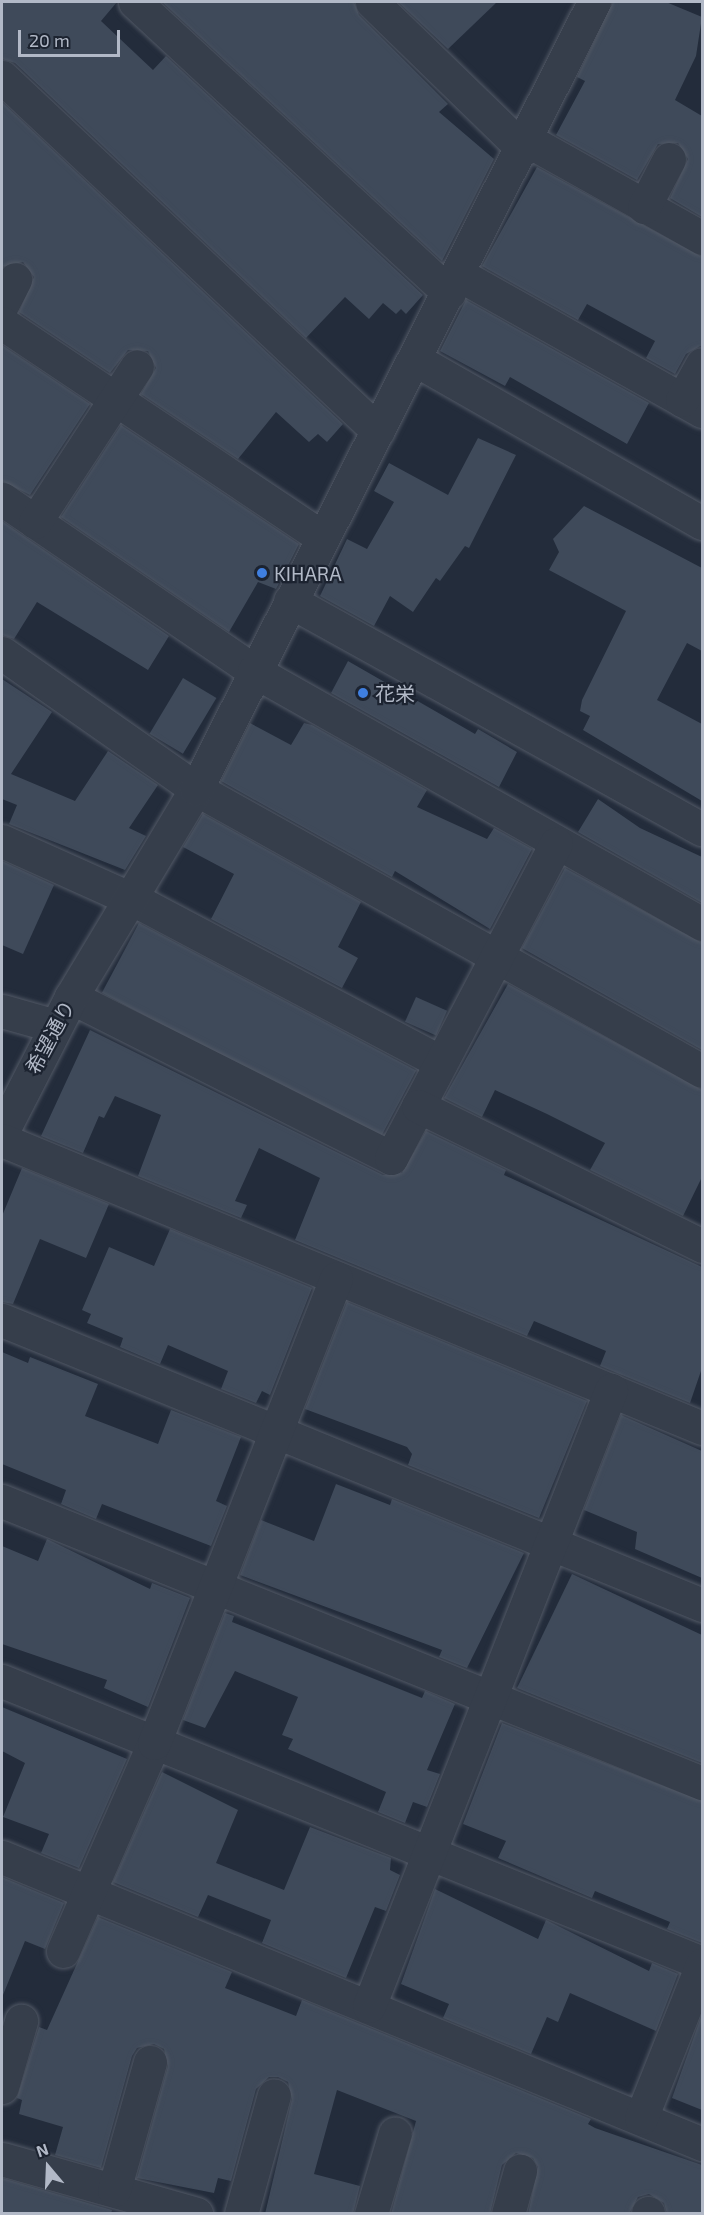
<!DOCTYPE html>
<html>
<head>
<meta charset="utf-8">
<style>
	body { margin:0 }
	#map { position:relative; width:704px; height:2215px; overflow:hidden; background:#232c3b; font-family:"Exo 2","Noto Sans JP",sans-serif }
	div>[style] { position:absolute }
	.building>* { inset:0; background:#3f4a5a; transform-origin:0 0 }
	.roads { filter:drop-shadow(0 0 2px #525966) drop-shadow(0 0 2px #525966) }
	.minor>* { height:33px; margin:-16.5px; padding:0 16.5px; transform-origin:16.5px; border-radius:16.5px; background:#363e4b }
	.dots>* { width:16px; height:16px; translate:-50% -50%; box-sizing:border-box; border:3px solid #1c2330; border-radius:50% }
	span { translate:-50% -50%; white-space:nowrap; text-align:center; line-height:1.15; -webkit-text-stroke:4.5px #1c2330; paint-order:stroke }
	.poi-label { font-size:20px; color:#b2b9c7 }
	.left { translate:0 -50%; text-align:left }
	.street-label { font-size:20px; color:#b2b9c7 }
	.frame { position:absolute; inset:0; border:3px solid #b2b9c7; pointer-events:none }
	.north { position:absolute; left:18px; top:2137px; width:60px; height:60px; -webkit-text-stroke:4px #1c2330; paint-order:stroke; rotate:341deg; font-size:16px; font-weight:700; line-height:24px; text-align:center; color:#b2b9c7 }
	.north::after { content:''; display:block; margin:auto; width:21px; height:27px; background:#b2b9c7; clip-path:polygon(50% 0,100% 100%,50% 72%,0 100%) }
	.scale { position:absolute; left:18px; top:30px; width:102px; height:27px; box-sizing:border-box; border:3px solid #b2b9c7; border-top:0; padding-left:8px; font-size:18px; line-height:21px; white-space:nowrap; color:#b2b9c7; -webkit-text-stroke:4px #1c2330; paint-order:stroke }
</style>
</head>
<body>
<div id="map">
	<div class="building">
		<div style="clip-path:polygon(2px 2px,117px 2px,101px 21px,153px 70px,166px 56px,423px 295px,406px 314px,401px 309px,396px 314px,383px 303px,369px 319px,345px 297px,306px 338px,15px 63px,2px 59px)"></div>
		<div style="clip-path:polygon(162px 2px,354px 2px,359px 15px,448px 104px,439px 112px,494px 159px,442px 261px)"></div>
		<div style="clip-path:polygon(398px 2px,497px 2px,448px 49px)"></div>
		<div style="clip-path:polygon(613px 2px,666px 2px,702px 17px,696px 56px,675px 100px,702px 116px,702px 217px,670px 198px,688px 159px,678px 143px,658px 144px,637px 180px,556px 135px,585px 81px,577px 77px)"></div>
		<div style="clip-path:polygon(2px 102px,343px 424px,327px 442px,318px 434px,309px 442px,276px 412px,238px 459px,141px 394px,156px 368px,148px 351px,128px 350px,110px 373px,19px 312px,34px 277px,23px 262px,2px 267px)"></div>
		<div style="clip-path:polygon(537px 167px,702px 257px,702px 345px,686px 354px,675px 374px,646px 358px,655px 341px,587px 304px,578px 320px,482px 266px)"></div>
		<div style="clip-path:polygon(466px 300px,649px 403px,627px 444px,510px 377px,505px 386px,440px 351px)"></div>
		<div style="clip-path:polygon(2px 345px,90px 404px,30px 495px,2px 481px)"></div>
		<div style="clip-path:polygon(121px 425px,299px 544px,276px 589px,258px 582px,229px 632px,61px 517px)"></div>
		<div style="clip-path:polygon(478px 438px,516px 455px,469px 548px,465px 546px,440px 581px,436px 578px,413px 612px,390px 596px,374px 626px,320px 596px,347px 539px,367px 549px,394px 502px,374px 491px,389px 463px,448px 495px)"></div>
		<div style="clip-path:polygon(584px 506px,702px 568px,702px 651px,687px 643px,657px 700px,702px 724px,702px 801px,583px 730px,590px 716px,580px 711px,582px 700px,626px 611px,549px 570px,559px 552px,553px 539px)"></div>
		<div style="clip-path:polygon(2px 521px,169px 636px,148px 670px,37px 602px,14px 639px,2px 635px)"></div>
		<div style="clip-path:polygon(348px 661px,475px 734px,478px 729px,517px 752px,499px 787px,331px 693px)"></div>
		<div style="left:183px;top:678px;width:39px;height:65px;rotate:31deg"></div>
		<div style="clip-path:polygon(2px 679px,52px 712px,11px 774px,75px 801px,108px 751px,158px 785px,129px 828px,146px 836px,125px 870px,9px 824px,17px 805px,2px 799px)"></div>
		<div style="clip-path:polygon(250px 723px,291px 745px,304px 723px,312px 725px,427px 790px,417px 807px,487px 839px,494px 828px,532px 849px,490px 929px,395px 871px,392px 877px,221px 781px)"></div>
		<div style="clip-path:polygon(598px 799px,640px 828px,702px 857px,702px 903px,578px 832px)"></div>
		<div style="clip-path:polygon(203px 814px,361px 902px,338px 947px,358px 958px,342px 988px,211px 919px,234px 874px,183px 847px)"></div>
		<div style="clip-path:polygon(2px 861px,54px 885px,23px 954px,2px 945px)"></div>
		<div style="clip-path:polygon(565px 868px,702px 943px,702px 1050px,522px 948px)"></div>
		<div style="left:139px;top:923px;width:314px;height:79px;rotate:28deg"></div>
		<div style="clip-path:polygon(508px 984px,702px 1090px,702px 1177px,683px 1216px,590px 1170px,605px 1143px,547px 1114px,495px 1090px,482px 1117px,444px 1098px)"></div>
		<div style="left:416px;top:997px;width:34px;height:27px;rotate:24deg"></div>
		<div style="clip-path:polygon(90px 1030px,383px 1175px,402px 1173px,426px 1131px,506px 1170px,504px 1175px,702px 1267px,702px 1368px,690px 1403px,600px 1366px,606px 1351px,534px 1321px,527px 1336px,295px 1240px,320px 1178px,259px 1148px,235px 1201px,247px 1205px,241px 1218px,138px 1176px,161px 1115px,115px 1096px,104px 1118px,99px 1116px,83px 1153px,41px 1136px)"></div>
		<div style="clip-path:polygon(22px 1168px,109px 1204px,86px 1258px,40px 1239px,13px 1304px,2px 1302px,2px 1216px)"></div>
		<div style="clip-path:polygon(170px 1229px,312px 1288px,270px 1395px,262px 1391px,256px 1403px,221px 1389px,228px 1371px,168px 1345px,160px 1364px,120px 1347px,123px 1338px,87px 1323px,91px 1314px,82px 1310px,109px 1247px,154px 1266px)"></div>
		<div style="clip-path:polygon(347px 1302px,587px 1401px,539px 1518px,408px 1465px,412px 1454px,407px 1447px,305px 1409px)"></div>
		<div style="clip-path:polygon(2px 1352px,28px 1363px,30px 1357px,98px 1384px,85px 1416px,158px 1444px,171px 1410px,241px 1437px,216px 1501px,227px 1506px,211px 1546px,102px 1504px,96px 1519px,61px 1504px,66px 1490px,2px 1464px)"></div>
		<div style="clip-path:polygon(621px 1415px,702px 1451px,702px 1578px,635px 1549px,637px 1532px,584px 1510px)"></div>
		<div style="clip-path:polygon(336px 1484px,390px 1505px,392px 1499px,524px 1553px,467px 1668px,439px 1657px,442px 1650px,240px 1575px,261px 1520px,314px 1541px)"></div>
		<div style="clip-path:polygon(47px 1539px,150px 1589px,152px 1583px,190px 1598px,148px 1707px,104px 1688px,107px 1680px,2px 1644px,2px 1546px,38px 1561px)"></div>
		<div style="clip-path:polygon(572px 1574px,702px 1635px,702px 1763px,517px 1688px)"></div>
		<div style="clip-path:polygon(225px 1613px,234px 1616px,232px 1622px,422px 1698px,425px 1691px,455px 1704px,427px 1770px,440px 1774px,427px 1807px,413px 1802px,405px 1823px,378px 1812px,386px 1792px,288px 1749px,293px 1739px,282px 1735px,298px 1697px,235px 1671px,205px 1728px,183px 1720px)"></div>
		<div style="clip-path:polygon(2px 1707px,127px 1759px,79px 1868px,41px 1853px,49px 1834px,3px 1817px,25px 1763px,2px 1751px)"></div>
		<div style="clip-path:polygon(502px 1723px,702px 1801px,702px 1943px,667px 1929px,670px 1922px,595px 1891px,592px 1898px,498px 1858px,506px 1841px,463px 1824px)"></div>
		<div style="clip-path:polygon(162px 1772px,238px 1810px,216px 1863px,284px 1890px,310px 1827px,391px 1858px,390px 1870px,400px 1875px,386px 1911px,375px 1907px,346px 1978px,262px 1943px,271px 1920px,208px 1895px,198px 1917px,113px 1882px)"></div>
		<div style="clip-path:polygon(2px 1877px,64px 1903px,45px 1949px,25px 1941px,3px 1995px)"></div>
		<div style="clip-path:polygon(435px 1889px,538px 1939px,546px 1920px,649px 1971px,652px 1963px,678px 1974px,656px 2031px,570px 1993px,558px 2022px,547px 2017px,531px 2054px,443px 2018px,449px 2004px,401px 1984px)"></div>
		<div style="clip-path:polygon(98px 1917px,232px 1972px,225px 1988px,296px 2016px,302px 2000px,591px 2119px,588px 2124px,595px 2128px,702px 2165px,702px 2214px,667px 2214px,664px 2203px,649px 2194px,638px 2197px,629px 2214px,528px 2214px,538px 2167px,533px 2158px,516px 2153px,502px 2165px,490px 2214px,391px 2214px,416px 2121px,337px 2090px,314px 2174px,360px 2186px,353px 2214px,265px 2214px,292px 2099px,288px 2082px,278px 2077px,269px 2077px,256px 2089px,231px 2181px,218px 2178px,214px 2193px,137px 2178px,168px 2066px,164px 2049px,154px 2044px,137px 2048px,132px 2056px,101px 2168px,55px 2155px,63px 2127px,19px 2114px,22px 2100px,17px 2098px,39px 2027px,47px 2030px)"></div>
		<div style="clip-path:polygon(702px 2014px,702px 2110px,672px 2098px)"></div>
		<div style="clip-path:polygon(2px 2178px,112px 2210px,111px 2214px,2px 2214px)"></div>
	</div>
	<div class="roads">
		<div class="minor">
			<div style="left:135px;top:2px;width:428px;rotate:42.8deg"></div>
			<div style="left:372px;top:2px;width:211px;rotate:44.2deg"></div>
			<div style="left:2px;top:77px;width:516px;rotate:43.27deg"></div>
			<div style="left:527px;top:140px;width:201px;rotate:29.2deg"></div>
			<div style="left:644px;top:207px;width:54px;rotate:-62.5deg"></div>
			<div style="left:458px;top:274px;width:280px;rotate:29.3deg"></div>
			<div style="left:2px;top:305px;width:29px;rotate:-63deg"></div>
			<div style="left:2px;top:323px;width:386px;rotate:33.8deg"></div>
			<div style="left:416px;top:360px;width:329px;rotate:29.7deg"></div>
			<div style="left:682px;top:400px;width:41px;rotate:-60.9deg"></div>
			<div style="left:2px;top:499px;width:305px;rotate:34.3deg"></div>
			<div style="left:254px;top:671px;width:515px;rotate:29.45deg"></div>
			<div style="left:35px;top:522px;width:186px;rotate:-56.8deg"></div>
			<div style="left:290px;top:601px;width:471px;rotate:29deg"></div>
			<div style="left:2px;top:653px;width:237px;rotate:35deg"></div>
			<div style="left:196px;top:789px;width:579px;rotate:29.13deg"></div>
			<div style="left:2px;top:841px;width:154px;rotate:24.2deg"></div>
			<div style="left:142px;top:904px;width:338px;rotate:27.9deg"></div>
			<div style="left:71px;top:997px;width:358px;rotate:26.7deg"></div>
			<div style="left:391px;top:1158px;width:355px;rotate:-62.3deg"></div>
			<div style="left:2px;top:1011px;width:55px;rotate:15.8deg"></div>
			<div style="left:418px;top:1106px;width:317px;rotate:26.2deg"></div>
			<div style="left:2px;top:1132px;width:152px;rotate:-62.9deg"></div>
			<div style="left:71px;top:997px;width:243px;rotate:-59deg"></div>
			<div style="left:196px;top:789px;width:882px;rotate:-63.17deg"></div>
			<div style="left:2px;top:1140px;width:757px;rotate:22.36deg"></div>
			<div style="left:2px;top:1320px;width:756px;rotate:22.15deg"></div>
			<div style="left:2px;top:1501px;width:755px;rotate:21.94deg"></div>
			<div style="left:2px;top:1681px;width:755px;rotate:21.94deg"></div>
			<div style="left:2px;top:1857px;width:757px;rotate:22.29deg"></div>
			<div style="left:63px;top:1951px;width:227px;rotate:-66.4deg"></div>
			<div style="left:154px;top:1743px;width:499px;rotate:-68.6deg"></div>
			<div style="left:369px;top:2006px;width:662px;rotate:-68.55deg"></div>
			<div style="left:2px;top:2087px;width:69px;rotate:-73.9deg"></div>
			<div style="left:641px;top:2118px;width:165px;rotate:-68.3deg"></div>
			<div style="left:2px;top:2159px;width:202px;rotate:15.8deg"></div>
			<div style="left:114px;top:2190px;width:133px;rotate:-74.3deg"></div>
			<div style="left:241px;top:2214px;width:123px;rotate:-74.5deg"></div>
			<div style="left:371px;top:2214px;width:84px;rotate:-73.5deg"></div>
			<div style="left:508px;top:2214px;width:45px;rotate:-74.4deg"></div>
			<div style="left:648px;top:2214px;width:1px;rotate:-90deg"></div>
		</div>
	</div>
	<div class="dots">
		<div style="left:262px;top:573px;background:#3f7fe0"></div>
		<div style="left:363px;top:693px;background:#3f7fe0"></div>
	</div>
	<div class="poi-label">
		<span class="left" style="left:274px;top:573px">KIHARA</span>
		<span class="left" style="left:375px;top:693px">花栄</span>
	</div>
	<div class="street-label">
		<span style="left:50px;top:1037px;rotate:-62deg">希望通り</span>
	</div>
	<div class="frame"></div>
	<div class="north">N</div>
	<div class="scale">20 m</div>
</div>
</body>
</html>
